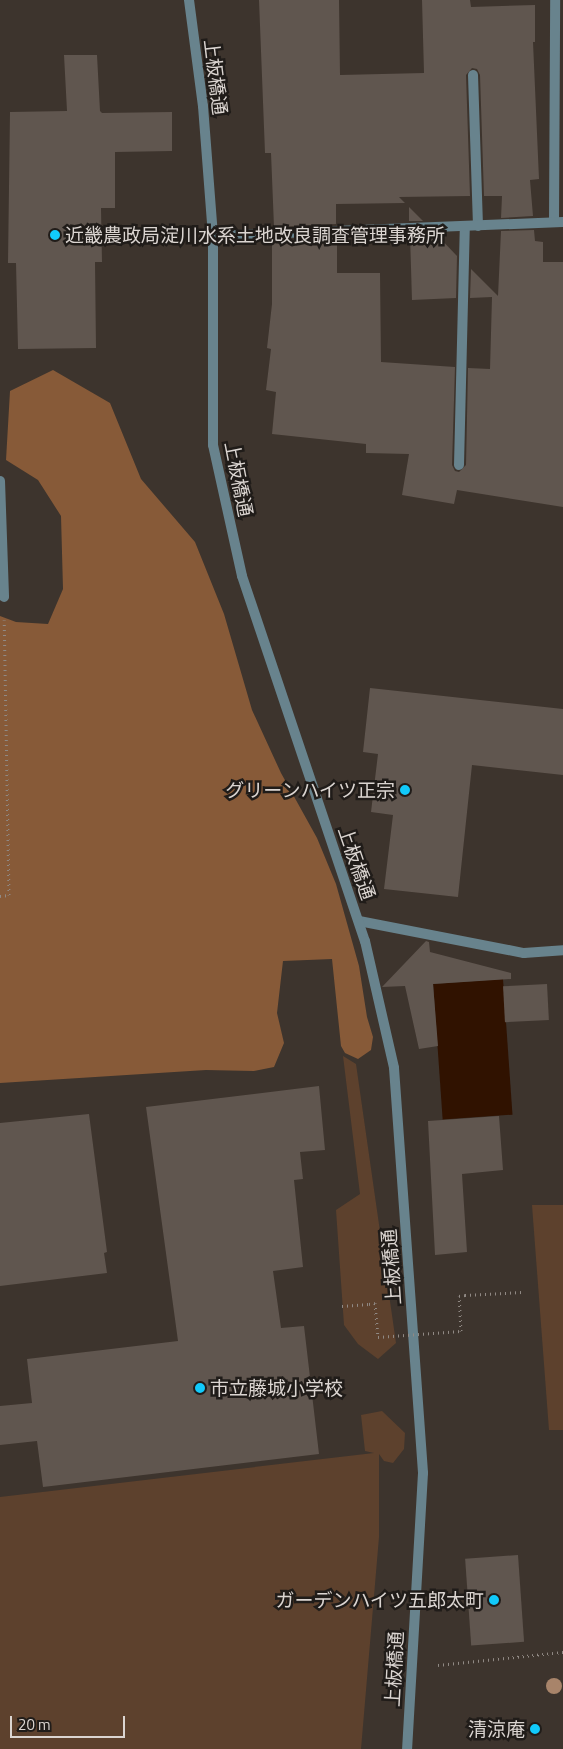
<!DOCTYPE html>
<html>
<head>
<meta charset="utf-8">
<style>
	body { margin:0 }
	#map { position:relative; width:563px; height:1749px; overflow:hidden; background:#3d342d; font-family:"Titillium Web","Noto Sans JP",sans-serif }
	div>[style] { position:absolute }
	.green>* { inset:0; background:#5d412d }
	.forest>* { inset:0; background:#875a38 }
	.water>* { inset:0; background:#301200; transform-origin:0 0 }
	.building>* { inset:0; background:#60564f; transform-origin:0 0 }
	.path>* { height:3px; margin-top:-1.5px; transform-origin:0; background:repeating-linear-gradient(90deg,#908984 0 1px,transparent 0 5px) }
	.service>* { height:10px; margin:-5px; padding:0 5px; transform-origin:5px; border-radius:5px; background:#68838d }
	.minor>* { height:10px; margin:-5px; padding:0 5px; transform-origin:5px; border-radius:5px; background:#68838d }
	.tertiary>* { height:10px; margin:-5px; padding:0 5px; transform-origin:5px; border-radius:5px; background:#68838d }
	.path-bridge>* { height:3px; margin-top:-1.5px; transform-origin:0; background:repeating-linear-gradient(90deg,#908984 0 1px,transparent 0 5px) }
	.trees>* { width:16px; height:16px; margin:-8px; border-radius:50%; background:#a8846a }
	.dots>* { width:14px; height:14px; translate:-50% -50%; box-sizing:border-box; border:2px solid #201c19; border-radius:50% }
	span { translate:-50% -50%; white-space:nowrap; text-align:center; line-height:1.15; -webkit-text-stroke:5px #201c19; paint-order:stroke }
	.street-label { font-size:19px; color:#dbd5d1 }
	.poi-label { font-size:19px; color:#dbd5d1 }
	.left { translate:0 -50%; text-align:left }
	.right { translate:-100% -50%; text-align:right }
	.scale { position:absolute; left:10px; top:1716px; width:115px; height:22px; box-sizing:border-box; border:2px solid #dbd5d1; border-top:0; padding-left:6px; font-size:15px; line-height:18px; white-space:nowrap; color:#dbd5d1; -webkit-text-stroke:4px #201c19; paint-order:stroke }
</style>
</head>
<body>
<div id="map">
	<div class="green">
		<div style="clip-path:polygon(343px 1056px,356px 1064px,396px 1343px,378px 1359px,358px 1344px,344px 1325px,336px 1210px,360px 1194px)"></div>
		<div style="clip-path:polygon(532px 1205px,563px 1205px,563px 1430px,549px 1430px)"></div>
		<div style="clip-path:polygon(382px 1411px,405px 1433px,404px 1449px,393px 1463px,384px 1461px,379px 1454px,379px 1537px,361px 1749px,0 1749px,0 1497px,374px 1453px,365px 1451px,361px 1415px)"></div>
	</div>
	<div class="forest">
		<div style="clip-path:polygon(53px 370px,110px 403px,141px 479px,195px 542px,224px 614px,252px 710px,281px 773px,317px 838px,336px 884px,359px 966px,367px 1017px,373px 1037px,371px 1050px,358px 1059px,345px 1053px,341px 1046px,332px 959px,283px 961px,277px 1013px,284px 1043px,274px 1067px,254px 1071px,206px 1070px,0 1083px,0 616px,16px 622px,48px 624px,63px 589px,61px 516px,38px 480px,6px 460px,10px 391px)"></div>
	</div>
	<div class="water">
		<div style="left:503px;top:979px;width:136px;height:70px;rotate:86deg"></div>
	</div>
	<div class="building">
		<div style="clip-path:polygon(259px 0,339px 0,340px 75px,424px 73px,422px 0,470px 0,471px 7px,535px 5px,535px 42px,533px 42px,539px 179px,530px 180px,533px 216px,501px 218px,502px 196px,484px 196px,480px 75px,477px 69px,472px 68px,466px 75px,470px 196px,399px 197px,405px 203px,336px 204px,336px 224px,274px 227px,271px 153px,265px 153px)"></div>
		<div style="clip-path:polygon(64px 55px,97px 55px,100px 111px,102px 113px,172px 112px,172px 151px,115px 152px,115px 208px,101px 208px,102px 262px,95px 262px,96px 348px,18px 349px,16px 263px,8px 263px,10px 112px,67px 111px)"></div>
		<div style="clip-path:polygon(409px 207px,423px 221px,409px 221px)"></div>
		<div style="clip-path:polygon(534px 230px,535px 241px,543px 242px,543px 262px,563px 262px,563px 507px,457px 490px,454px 504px,402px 495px,409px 454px,366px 453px,366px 444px,272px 434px,276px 392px,266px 390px,271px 349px,267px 348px,272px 304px,272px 242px,337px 238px,337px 273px,380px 273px,381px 362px,455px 367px,452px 465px,455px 471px,459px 472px,466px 465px,468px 368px,490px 369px,492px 297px,470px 298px,471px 269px,498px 296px,501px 231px)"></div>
		<div style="clip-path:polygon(436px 234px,457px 256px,456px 298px,412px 300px,410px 235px)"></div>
		<div style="clip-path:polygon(370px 688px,563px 709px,563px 775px,472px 765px,458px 897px,384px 889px,393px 815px,371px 812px,378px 754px,363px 752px)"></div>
		<div style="clip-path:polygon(426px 941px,429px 942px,430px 952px,511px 973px,511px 979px,433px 984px,438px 1046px,419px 1049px,405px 986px,382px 987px)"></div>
		<div style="left:547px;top:984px;width:36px;height:44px;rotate:87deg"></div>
		<div style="clip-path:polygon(319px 1086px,325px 1150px,300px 1152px,303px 1179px,294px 1180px,303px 1267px,273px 1271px,281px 1328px,304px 1326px,319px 1454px,43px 1487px,37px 1441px,0 1445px,0 1406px,32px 1403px,27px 1359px,178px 1341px,146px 1107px)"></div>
		<div style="clip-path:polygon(89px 1114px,107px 1252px,104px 1253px,107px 1273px,0 1286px,0 1123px)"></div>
		<div style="clip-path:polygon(499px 1116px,503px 1170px,462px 1174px,467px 1252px,435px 1255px,428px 1121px)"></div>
		<div style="left:518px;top:1555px;width:87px;height:53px;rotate:86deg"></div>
	</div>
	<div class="path">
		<div style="left:0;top:896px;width:9px;rotate:-6deg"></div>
		<div style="left:9px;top:895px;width:275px;rotate:-91deg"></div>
		<div style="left:465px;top:1295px;width:57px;rotate:-3deg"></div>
		<div style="left:342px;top:1306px;width:27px;rotate:-4deg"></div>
		<div style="left:438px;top:1665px;width:126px;rotate:-5.9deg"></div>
	</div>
	<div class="service">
		<div style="left:473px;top:75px;width:151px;rotate:88.1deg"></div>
		<div style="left:554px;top:222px;width:222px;rotate:-89.7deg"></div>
		<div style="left:459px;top:465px;width:239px;rotate:-88.6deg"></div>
		<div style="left:0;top:481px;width:116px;rotate:88deg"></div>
	</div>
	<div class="minor">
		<div style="left:213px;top:236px;width:350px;rotate:-2.3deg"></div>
		<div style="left:359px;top:921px;width:168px;rotate:11deg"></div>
		<div style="left:524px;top:953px;width:39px;rotate:-4deg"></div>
	</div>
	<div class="tertiary">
		<div style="left:189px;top:0;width:107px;rotate:82.5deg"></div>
		<div style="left:203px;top:106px;width:130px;rotate:85.6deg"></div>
		<div style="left:213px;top:236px;width:209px;rotate:90deg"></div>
		<div style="left:213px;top:445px;width:134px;rotate:77.5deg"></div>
		<div style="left:242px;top:576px;width:385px;rotate:71.4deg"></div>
		<div style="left:365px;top:941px;width:130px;rotate:77.1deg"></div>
		<div style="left:394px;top:1068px;width:406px;rotate:85.9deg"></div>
		<div style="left:423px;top:1473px;width:276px;rotate:93.3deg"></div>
	</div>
	<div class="path-bridge">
		<div style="left:369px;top:1304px;width:6px;rotate:-9deg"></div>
		<div style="left:375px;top:1303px;width:34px;rotate:85deg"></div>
		<div style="left:378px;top:1337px;width:83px;rotate:-4.1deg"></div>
		<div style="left:461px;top:1331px;width:35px;rotate:-93deg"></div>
		<div style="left:459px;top:1296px;width:6px;rotate:-9deg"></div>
	</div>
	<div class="trees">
		<div style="left:554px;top:1686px"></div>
	</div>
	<div class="dots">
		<div style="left:55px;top:235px;background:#11cafb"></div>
		<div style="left:405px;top:790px;background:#11cafb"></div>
		<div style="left:200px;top:1388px;background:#11cafb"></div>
		<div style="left:494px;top:1600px;background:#11cafb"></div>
		<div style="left:535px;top:1729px;background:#11cafb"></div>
	</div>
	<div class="street-label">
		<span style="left:216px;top:77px;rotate:83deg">上板橋通</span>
		<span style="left:239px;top:479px;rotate:79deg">上板橋通</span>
		<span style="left:357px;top:863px;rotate:71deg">上板橋通</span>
		<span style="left:391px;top:1267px;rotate:-94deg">上板橋通</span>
		<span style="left:394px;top:1669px;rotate:-87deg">上板橋通</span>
	</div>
	<div class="poi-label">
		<span class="left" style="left:65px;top:235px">近畿農政局淀川水系土地改良調査管理事務所</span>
		<span class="right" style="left:395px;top:790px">グリーンハイツ正宗</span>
		<span class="left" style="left:210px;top:1388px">市立藤城小学校</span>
		<span class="right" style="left:484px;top:1600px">ガーデンハイツ五郎太町</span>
		<span class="right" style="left:525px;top:1729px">清涼庵</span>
	</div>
	<div class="scale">20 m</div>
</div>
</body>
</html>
